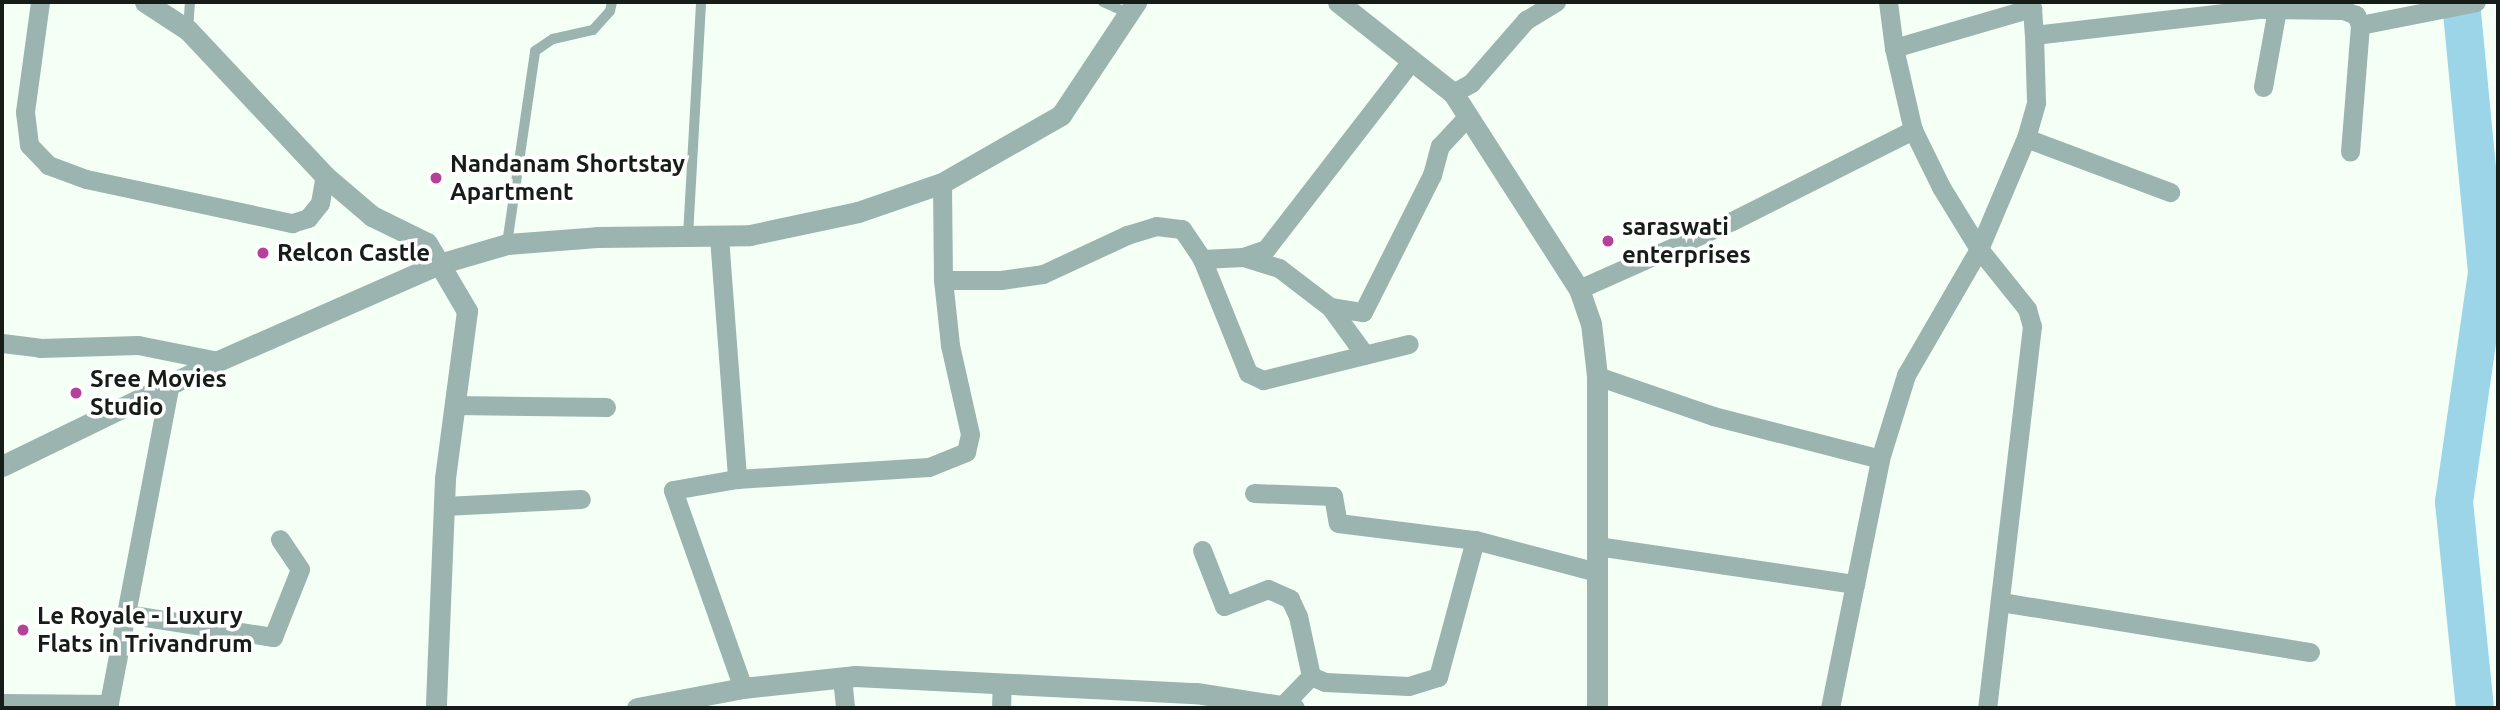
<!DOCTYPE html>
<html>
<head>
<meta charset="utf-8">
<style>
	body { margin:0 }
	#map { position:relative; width:2500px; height:710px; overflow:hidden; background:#f4fff5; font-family:Ubuntu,sans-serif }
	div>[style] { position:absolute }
	.river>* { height:38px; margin:-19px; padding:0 19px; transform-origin:19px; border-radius:19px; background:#9bd5e7 }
	.service>* { height:10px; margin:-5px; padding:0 5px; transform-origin:5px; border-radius:5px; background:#9bb4b0 }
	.minor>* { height:19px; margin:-9.5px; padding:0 9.5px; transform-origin:9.5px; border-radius:9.5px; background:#9bb4b0 }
	.tertiary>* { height:21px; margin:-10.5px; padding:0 10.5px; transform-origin:10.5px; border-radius:10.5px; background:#9bb4b0 }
	.dots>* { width:19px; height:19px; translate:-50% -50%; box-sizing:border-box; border:4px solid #fff; border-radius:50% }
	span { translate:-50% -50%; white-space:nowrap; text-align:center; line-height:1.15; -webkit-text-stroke:7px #fff; paint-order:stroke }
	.poi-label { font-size:24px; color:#161d18; font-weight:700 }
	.left { translate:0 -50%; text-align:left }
	.frame { position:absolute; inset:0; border:4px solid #161d18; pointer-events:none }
</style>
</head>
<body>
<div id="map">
	<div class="river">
		<div style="left:2461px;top:2px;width:272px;rotate:84.5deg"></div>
		<div style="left:2487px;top:273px;width:231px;rotate:98.2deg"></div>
		<div style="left:2454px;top:502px;width:207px;rotate:84.2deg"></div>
	</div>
	<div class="service">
		<div style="left:1103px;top:2px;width:27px;rotate:24deg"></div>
		<div style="left:188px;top:30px;width:28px;rotate:-86deg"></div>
		<div style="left:688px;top:236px;width:234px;rotate:-86.8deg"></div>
		<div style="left:507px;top:244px;width:195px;rotate:-81.7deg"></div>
		<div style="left:535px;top:51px;width:22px;rotate:-34deg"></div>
		<div style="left:553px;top:39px;width:41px;rotate:-12.7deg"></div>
		<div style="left:593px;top:30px;width:25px;rotate:-48deg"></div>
		<div style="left:610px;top:11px;width:9px;rotate:-77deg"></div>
	</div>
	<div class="minor">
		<div style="left:40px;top:2px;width:111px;rotate:97.8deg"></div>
		<div style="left:25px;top:112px;width:33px;rotate:83deg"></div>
		<div style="left:29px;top:145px;width:28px;rotate:46deg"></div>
		<div style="left:48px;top:165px;width:40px;rotate:20.2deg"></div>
		<div style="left:86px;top:179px;width:211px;rotate:12.1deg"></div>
		<div style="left:292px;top:223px;width:17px;rotate:-17deg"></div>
		<div style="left:308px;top:218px;width:19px;rotate:-51deg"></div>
		<div style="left:320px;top:203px;width:27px;rotate:-80deg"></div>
		<div style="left:1888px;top:2px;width:46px;rotate:82.6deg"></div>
		<div style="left:1894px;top:48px;width:84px;rotate:77deg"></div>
		<div style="left:1913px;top:130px;width:64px;rotate:63.8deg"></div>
		<div style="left:1941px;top:187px;width:73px;rotate:58.5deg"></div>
		<div style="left:1979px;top:249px;width:77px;rotate:51.3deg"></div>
		<div style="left:2027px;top:309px;width:18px;rotate:74deg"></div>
		<div style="left:2032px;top:326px;width:385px;rotate:96.7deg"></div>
		<div style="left:2360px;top:25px;width:118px;rotate:-11.2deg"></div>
		<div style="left:1894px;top:48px;width:144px;rotate:-16.2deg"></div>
		<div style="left:2032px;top:8px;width:27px;rotate:86deg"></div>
		<div style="left:2034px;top:35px;width:226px;rotate:-6.6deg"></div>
		<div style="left:2259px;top:9px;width:84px;rotate:0.7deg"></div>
		<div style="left:2343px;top:10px;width:14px;rotate:21deg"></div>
		<div style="left:2356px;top:15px;width:11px;rotate:68deg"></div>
		<div style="left:2360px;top:25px;width:127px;rotate:94.5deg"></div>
		<div style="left:2263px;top:87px;width:79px;rotate:-79.8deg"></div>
		<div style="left:1453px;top:93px;width:21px;rotate:-29deg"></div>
		<div style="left:1471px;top:83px;width:84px;rotate:-48.9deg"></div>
		<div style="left:1526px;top:20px;width:35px;rotate:-31deg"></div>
		<div style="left:2026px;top:138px;width:154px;rotate:20.6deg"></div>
		<div style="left:719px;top:237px;width:243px;rotate:85.7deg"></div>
		<div style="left:1243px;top:257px;width:38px;rotate:17deg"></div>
		<div style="left:1279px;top:268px;width:64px;rotate:37.4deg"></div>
		<div style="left:1330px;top:307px;width:33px;rotate:9deg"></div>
		<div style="left:1363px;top:312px;width:153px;rotate:-63.3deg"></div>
		<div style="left:1432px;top:175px;width:30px;rotate:-75deg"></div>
		<div style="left:1440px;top:146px;width:41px;rotate:-47deg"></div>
		<div style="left:1202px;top:259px;width:41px;rotate:-2.8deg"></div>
		<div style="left:1243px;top:257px;width:24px;rotate:-19deg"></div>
		<div style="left:1266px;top:249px;width:239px;rotate:-52.3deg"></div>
		<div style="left:943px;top:280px;width:58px"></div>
		<div style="left:1001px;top:280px;width:42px;rotate:-8.1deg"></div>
		<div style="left:1043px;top:274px;width:93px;rotate:-24.9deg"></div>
		<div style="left:1127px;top:235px;width:30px;rotate:-17deg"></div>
		<div style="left:1156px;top:226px;width:26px;rotate:7deg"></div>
		<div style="left:1182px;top:229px;width:36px;rotate:56deg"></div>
		<div style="left:1202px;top:259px;width:123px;rotate:68deg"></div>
		<div style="left:1248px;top:373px;width:17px;rotate:25deg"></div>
		<div style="left:1263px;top:380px;width:150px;rotate:-13.9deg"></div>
		<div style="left:1579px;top:289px;width:167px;rotate:-24deg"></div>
		<div style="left:1732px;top:221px;width:203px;rotate:-26.7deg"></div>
		<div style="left:1330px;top:307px;width:59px;rotate:53.9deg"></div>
		<div style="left:2px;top:343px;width:38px;rotate:7deg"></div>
		<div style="left:40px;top:348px;width:98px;rotate:-1.8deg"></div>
		<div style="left:138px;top:345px;width:82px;rotate:11.3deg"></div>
		<div style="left:1597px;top:376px;width:123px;rotate:19deg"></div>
		<div style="left:1713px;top:416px;width:172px;rotate:14.4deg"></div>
		<div style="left:455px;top:405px;width:151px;rotate:0.8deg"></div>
		<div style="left:1254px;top:493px;width:79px;rotate:2.2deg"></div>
		<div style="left:1333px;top:496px;width:27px;rotate:80deg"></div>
		<div style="left:1338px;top:523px;width:138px;rotate:7.1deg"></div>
		<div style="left:1475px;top:540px;width:142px;rotate:105.1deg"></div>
		<div style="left:1438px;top:677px;width:31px;rotate:163deg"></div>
		<div style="left:1408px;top:686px;width:83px;rotate:-177.2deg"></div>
		<div style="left:1325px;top:682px;width:15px;rotate:-157deg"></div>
		<div style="left:1311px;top:676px;width:39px;rotate:134deg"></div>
		<div style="left:444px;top:506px;width:137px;rotate:-2.9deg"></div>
		<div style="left:1475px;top:540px;width:126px;rotate:14.7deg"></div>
		<div style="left:1597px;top:546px;width:261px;rotate:8.4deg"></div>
		<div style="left:1202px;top:550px;width:60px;rotate:68.6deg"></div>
		<div style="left:1224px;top:606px;width:47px;rotate:-21.1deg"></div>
		<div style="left:1268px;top:589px;width:24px;rotate:24deg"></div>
		<div style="left:1290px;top:599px;width:19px;rotate:65deg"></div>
		<div style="left:1298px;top:616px;width:61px;rotate:77.8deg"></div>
		<div style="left:2001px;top:602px;width:313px;rotate:9.2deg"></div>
		<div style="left:126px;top:614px;width:149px;rotate:8.9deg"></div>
		<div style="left:273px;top:637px;width:73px;rotate:-68.3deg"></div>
		<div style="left:300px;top:569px;width:36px;rotate:-124deg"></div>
		<div style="left:842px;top:678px;width:30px;rotate:84deg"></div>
		<div style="left:743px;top:688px;width:210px;rotate:-109.5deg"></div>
		<div style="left:673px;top:490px;width:65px;rotate:-9.8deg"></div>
		<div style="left:737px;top:479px;width:192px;rotate:-3.6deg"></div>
		<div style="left:929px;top:467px;width:40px;rotate:-22deg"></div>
		<div style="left:966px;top:452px;width:18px;rotate:-77deg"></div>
		<div style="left:970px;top:434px;width:91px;rotate:-102.7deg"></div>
		<div style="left:950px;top:345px;width:65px;rotate:-96.1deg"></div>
		<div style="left:943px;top:280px;width:97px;rotate:-90.6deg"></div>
		<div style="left:2px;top:703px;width:107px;rotate:0.5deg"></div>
		<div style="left:108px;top:708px;width:326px;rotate:-79.2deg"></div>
		<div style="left:1001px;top:708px;width:25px;rotate:-88deg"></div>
		<div style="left:1830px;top:708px;width:254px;rotate:-78.6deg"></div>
		<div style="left:1880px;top:459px;width:88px;rotate:-72.8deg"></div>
		<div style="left:1906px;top:375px;width:146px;rotate:-59.9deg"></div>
		<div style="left:1979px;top:249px;width:121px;rotate:-67.1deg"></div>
		<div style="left:2026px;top:138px;width:37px;rotate:-74deg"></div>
		<div style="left:2036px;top:102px;width:67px;rotate:-91.7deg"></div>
	</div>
	<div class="tertiary">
		<div style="left:145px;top:2px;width:51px;rotate:33.1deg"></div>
		<div style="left:188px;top:30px;width:200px;rotate:46.8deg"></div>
		<div style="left:325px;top:176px;width:62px;rotate:40.4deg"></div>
		<div style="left:372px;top:216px;width:61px;rotate:26.1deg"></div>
		<div style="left:427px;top:243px;width:79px;rotate:59.5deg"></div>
		<div style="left:467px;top:311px;width:169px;rotate:97.5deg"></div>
		<div style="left:445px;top:479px;width:229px;rotate:92.3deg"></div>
		<div style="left:1338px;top:2px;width:147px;rotate:38.4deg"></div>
		<div style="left:1453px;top:93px;width:233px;rotate:57.3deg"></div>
		<div style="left:1579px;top:289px;width:36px;rotate:71deg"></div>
		<div style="left:1591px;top:323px;width:53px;rotate:83.5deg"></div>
		<div style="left:1597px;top:376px;width:332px;rotate:90deg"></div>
		<div style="left:2px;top:466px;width:240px;rotate:-25.9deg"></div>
		<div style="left:218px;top:361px;width:241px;rotate:-23.7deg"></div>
		<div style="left:439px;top:264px;width:71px;rotate:-16.4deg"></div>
		<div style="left:507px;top:244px;width:90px;rotate:-4.4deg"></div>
		<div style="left:597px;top:237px;width:153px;rotate:-0.7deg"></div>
		<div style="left:750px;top:235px;width:110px;rotate:-12deg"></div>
		<div style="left:858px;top:212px;width:89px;rotate:-19deg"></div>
		<div style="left:942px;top:183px;width:137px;rotate:-29.7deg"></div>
		<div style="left:1061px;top:115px;width:136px;rotate:-56.4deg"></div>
		<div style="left:637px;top:708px;width:108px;rotate:-10.7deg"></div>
		<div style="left:743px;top:688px;width:113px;rotate:-6.1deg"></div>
		<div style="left:855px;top:676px;width:341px;rotate:2.9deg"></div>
		<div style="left:1196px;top:693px;width:99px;rotate:8.7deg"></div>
	</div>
	<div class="dots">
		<div style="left:436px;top:178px;background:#b64198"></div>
		<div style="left:1608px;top:241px;background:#b64198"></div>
		<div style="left:263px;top:253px;background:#b64198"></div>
		<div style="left:76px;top:393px;background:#b64198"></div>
		<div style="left:23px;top:630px;background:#b64198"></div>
	</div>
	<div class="poi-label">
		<span class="left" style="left:450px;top:178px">Nandanam Shortstay<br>Apartment</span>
		<span class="left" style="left:1622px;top:241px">saraswati<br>enterprises</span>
		<span class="left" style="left:277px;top:253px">Relcon Castle</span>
		<span class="left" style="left:90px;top:393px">Sree Movies<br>Studio</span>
		<span class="left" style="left:37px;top:630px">Le Royale - Luxury<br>Flats in Trivandrum</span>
	</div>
	<div class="frame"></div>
</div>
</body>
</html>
